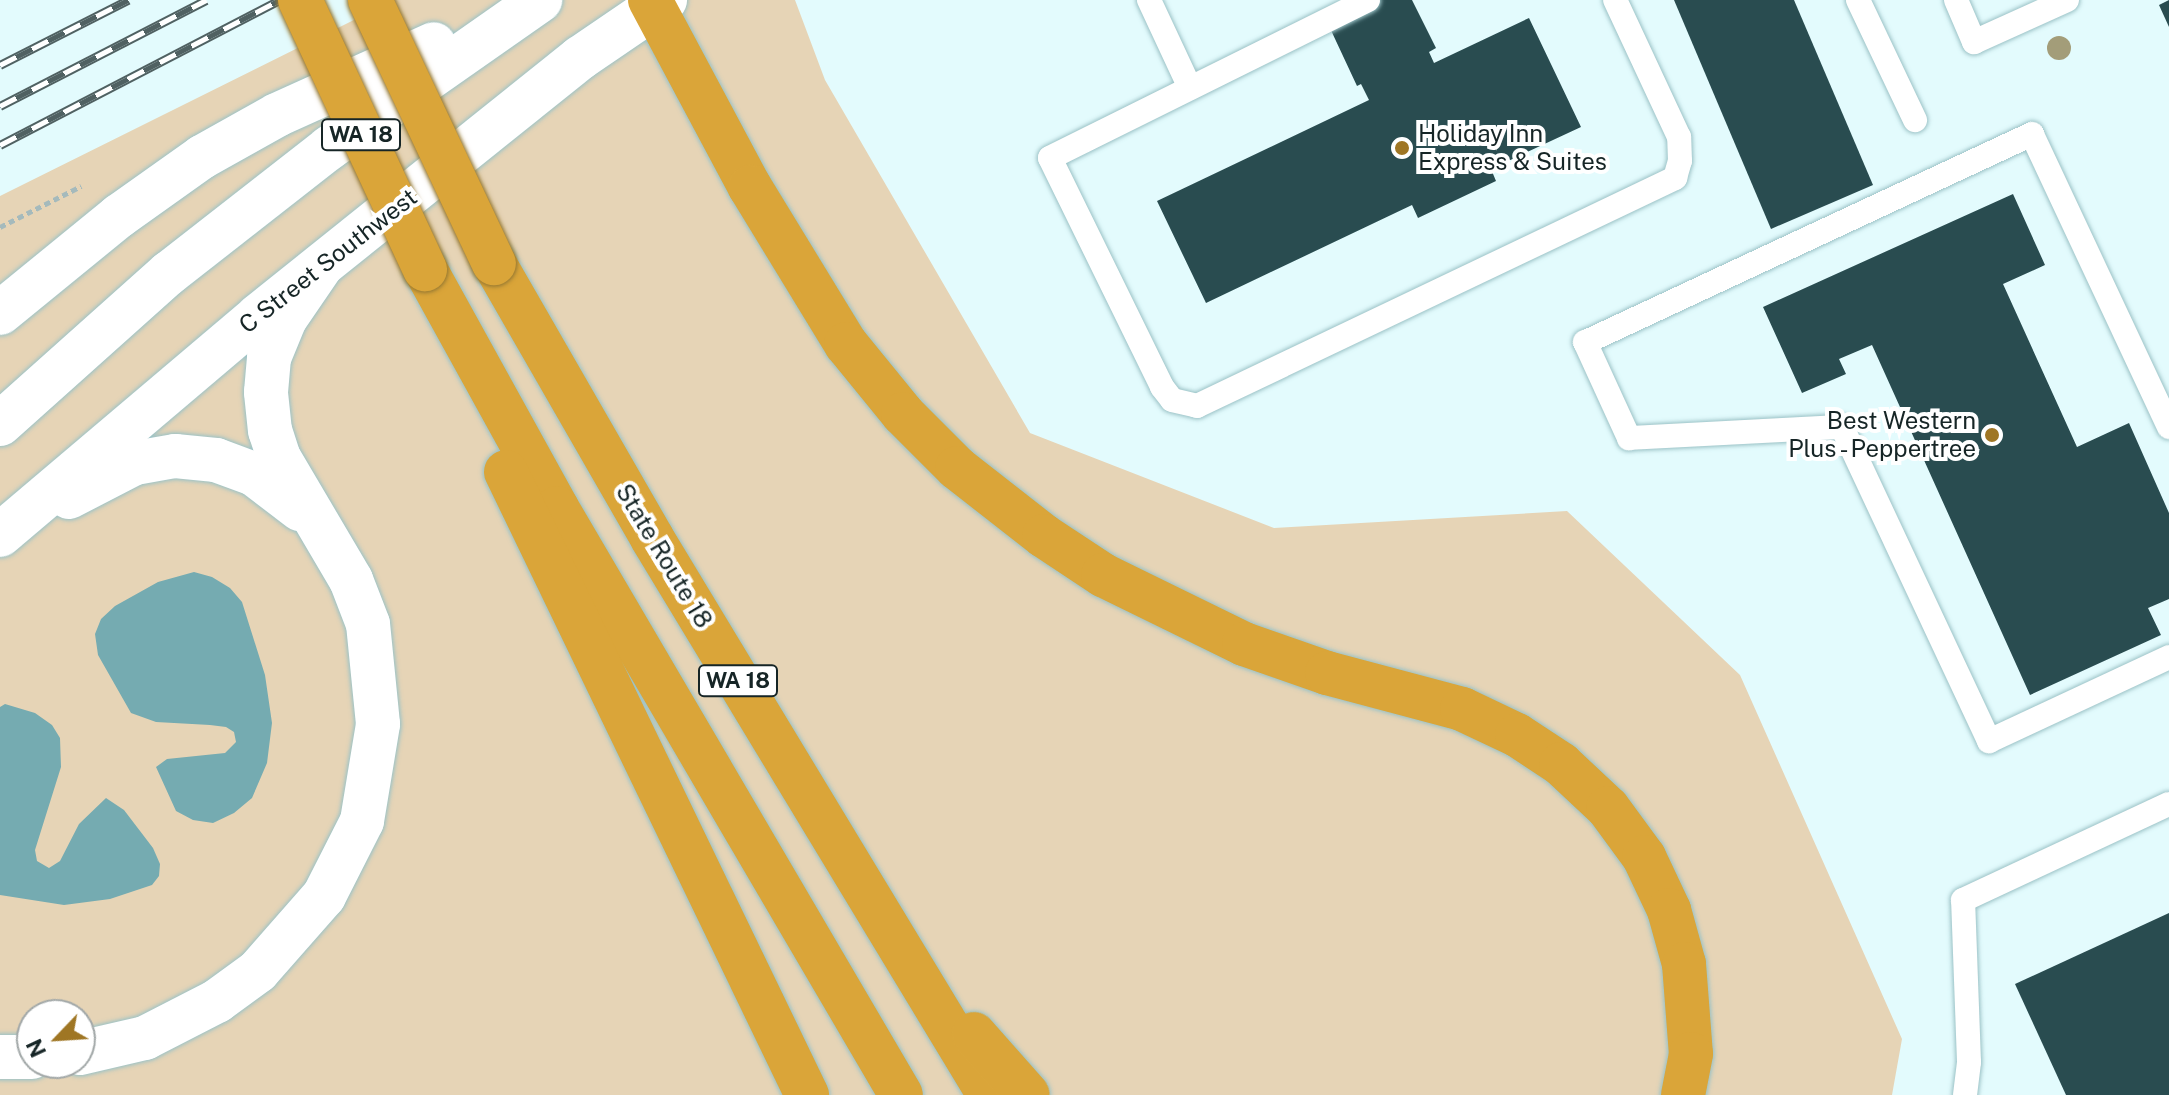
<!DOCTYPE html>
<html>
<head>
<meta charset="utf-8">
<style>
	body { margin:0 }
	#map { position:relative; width:2169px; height:1095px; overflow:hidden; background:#e3fbfd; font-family:"Public Sans",sans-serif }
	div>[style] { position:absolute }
	.green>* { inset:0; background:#e6d4b6 }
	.water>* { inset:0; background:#75abb1 }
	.building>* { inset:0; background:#294c50 }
	.path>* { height:5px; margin-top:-2.5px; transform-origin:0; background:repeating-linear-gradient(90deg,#a5babc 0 6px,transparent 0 10px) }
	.roads { filter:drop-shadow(0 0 2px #9bc2c6) drop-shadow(0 0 2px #9bc2c6) }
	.service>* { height:24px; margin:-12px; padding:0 12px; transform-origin:12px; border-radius:12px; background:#fff }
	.secondary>* { height:44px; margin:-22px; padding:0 22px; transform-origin:22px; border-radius:22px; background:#fff }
	.motorway>* { height:44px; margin:-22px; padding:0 22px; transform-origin:22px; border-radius:22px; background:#daa539 }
	.rail>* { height:9px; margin-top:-4.5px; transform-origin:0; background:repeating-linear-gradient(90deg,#fff 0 18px,#506162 0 36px); box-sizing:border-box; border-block:2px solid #506162 }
	.bridges { filter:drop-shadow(0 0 2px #957832) drop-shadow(0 0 2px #957832) }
	.motorway-bridge>* { height:44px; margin:-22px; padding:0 22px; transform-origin:22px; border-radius:22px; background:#daa539 }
	.trees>* { width:24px; height:24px; margin:-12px; border-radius:50%; background:#a39d79 }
	.dots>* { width:22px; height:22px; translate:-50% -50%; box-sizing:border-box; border:4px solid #fff; border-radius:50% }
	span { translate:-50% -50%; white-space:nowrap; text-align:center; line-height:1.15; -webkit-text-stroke:8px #fff; paint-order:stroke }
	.shield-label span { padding:2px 6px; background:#fff; border:2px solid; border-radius:6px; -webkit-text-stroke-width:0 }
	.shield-label { font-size:22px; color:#162526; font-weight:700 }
	.poi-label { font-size:24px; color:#162526 }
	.left { translate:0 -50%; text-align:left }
	.right { translate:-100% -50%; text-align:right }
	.street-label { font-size:24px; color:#162526 }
	.north { position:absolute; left:16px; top:999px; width:80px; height:80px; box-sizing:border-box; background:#fff; border:2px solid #a2a8a8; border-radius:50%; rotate:245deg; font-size:22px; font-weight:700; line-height:32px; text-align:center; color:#162526 }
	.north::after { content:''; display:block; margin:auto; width:28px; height:36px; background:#9f7624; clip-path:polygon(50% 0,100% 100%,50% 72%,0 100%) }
</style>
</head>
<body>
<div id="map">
	<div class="green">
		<div style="clip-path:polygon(evenodd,394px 0,795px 0,825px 80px,1030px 433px,1274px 528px,1567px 511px,1740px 675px,1902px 1039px,1892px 1095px,0 1095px,0 196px,394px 0,32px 1015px,80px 1015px,80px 1063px,32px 1063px,32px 1015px)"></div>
	</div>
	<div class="water">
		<div style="clip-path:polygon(194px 572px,212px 577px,230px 588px,242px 602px,265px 675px,272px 723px,267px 763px,252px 798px,234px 813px,213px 823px,193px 820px,176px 811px,156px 767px,167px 759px,225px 753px,236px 742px,234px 732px,226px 727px,210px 725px,156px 722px,131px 713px,98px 655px,95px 634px,101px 619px,115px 606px,158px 582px)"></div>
		<div style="clip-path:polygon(5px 704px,35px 713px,52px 725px,60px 738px,61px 767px,35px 850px,37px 861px,49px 868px,60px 861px,79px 824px,106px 798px,124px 810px,153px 848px,160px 864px,159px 876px,152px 885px,110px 899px,64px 905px,0 895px,0 707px)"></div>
	</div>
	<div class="building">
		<div style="clip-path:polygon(1345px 0,1412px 0,1436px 48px,1429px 52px,1434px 63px,1529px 18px,1581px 127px,1491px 169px,1496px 181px,1418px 218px,1412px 205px,1206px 303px,1157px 201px,1369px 100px,1361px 84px,1357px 86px,1322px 11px)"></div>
		<div style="clip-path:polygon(1674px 0,1794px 0,1873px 185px,1771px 229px)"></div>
		<div style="clip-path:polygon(2169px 0,2169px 27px,2159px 5px)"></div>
		<div style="clip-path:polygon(2013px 194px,2045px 265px,2003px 284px,2077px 447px,2129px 423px,2169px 513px,2169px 599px,2148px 608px,2161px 635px,2030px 695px,1872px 345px,1839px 359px,1846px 374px,1802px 393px,1763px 307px)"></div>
		<div style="clip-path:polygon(2169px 913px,2169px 1095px,2066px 1095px,2015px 984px)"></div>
	</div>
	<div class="path">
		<div style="left:0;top:227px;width:91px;rotate:-26.8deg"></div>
	</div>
	<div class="roads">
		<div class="service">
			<div style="left:1149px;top:0;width:97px;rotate:65deg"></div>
			<div style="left:1368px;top:0;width:355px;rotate:153.6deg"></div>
			<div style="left:1050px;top:158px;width:255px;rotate:63.9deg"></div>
			<div style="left:1162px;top:387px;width:16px;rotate:52deg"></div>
			<div style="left:1172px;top:400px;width:26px;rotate:13deg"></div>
			<div style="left:1197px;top:406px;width:530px;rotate:-25.5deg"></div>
			<div style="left:1675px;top:178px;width:18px;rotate:-74deg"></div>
			<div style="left:1680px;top:161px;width:24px;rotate:-92deg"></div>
			<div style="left:1679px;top:137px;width:151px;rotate:-115deg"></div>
			<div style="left:1858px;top:0;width:133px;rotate:64.6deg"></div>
			<div style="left:1956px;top:0;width:46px;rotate:66.8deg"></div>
			<div style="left:1974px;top:42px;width:102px;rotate:-24.3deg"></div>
			<div style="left:2169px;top:427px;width:323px;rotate:-115.1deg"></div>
			<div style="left:2032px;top:134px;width:493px;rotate:155deg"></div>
			<div style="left:1585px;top:342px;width:106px;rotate:65.4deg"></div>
			<div style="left:1629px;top:438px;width:213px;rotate:-3deg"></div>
			<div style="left:1842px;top:427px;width:347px;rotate:64.9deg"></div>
			<div style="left:1989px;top:741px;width:199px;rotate:-25deg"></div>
			<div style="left:1965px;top:1095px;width:33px;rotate:-83deg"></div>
			<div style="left:1969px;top:1062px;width:162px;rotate:-92.1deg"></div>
			<div style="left:1963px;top:900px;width:227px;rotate:-25deg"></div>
		</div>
		<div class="secondary">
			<div style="left:0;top:313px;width:154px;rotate:-39.2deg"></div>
			<div style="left:119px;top:216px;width:102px;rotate:-35.4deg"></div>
			<div style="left:202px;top:157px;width:86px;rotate:-29.2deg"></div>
			<div style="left:277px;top:115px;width:172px;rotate:-24.3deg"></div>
			<div style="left:0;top:424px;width:227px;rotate:-41.8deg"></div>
			<div style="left:169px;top:273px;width:203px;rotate:-38deg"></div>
			<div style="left:329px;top:148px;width:258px;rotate:-35deg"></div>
			<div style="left:69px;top:497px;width:74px;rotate:-27.3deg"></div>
			<div style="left:135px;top:463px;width:41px;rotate:-9.9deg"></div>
			<div style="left:175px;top:456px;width:41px;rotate:5.6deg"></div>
			<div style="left:216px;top:460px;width:40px;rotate:20.2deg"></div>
			<div style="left:254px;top:474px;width:58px;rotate:37.3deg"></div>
			<div style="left:0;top:535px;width:338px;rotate:-40.3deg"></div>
			<div style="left:258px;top:316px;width:413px;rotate:-38.7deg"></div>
			<div style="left:580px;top:58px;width:103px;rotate:-34.3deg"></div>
			<div style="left:80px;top:1053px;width:67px;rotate:-13deg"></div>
			<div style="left:145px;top:1038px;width:81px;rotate:-27.2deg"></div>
			<div style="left:217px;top:1001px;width:51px;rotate:-36.2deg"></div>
			<div style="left:258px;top:971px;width:100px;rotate:-48.7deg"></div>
			<div style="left:324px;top:896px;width:84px;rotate:-63.1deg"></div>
			<div style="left:362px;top:821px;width:98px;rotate:-80.6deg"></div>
			<div style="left:378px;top:724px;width:100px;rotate:-95.7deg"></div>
			<div style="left:368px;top:624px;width:47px;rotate:-111.1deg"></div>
			<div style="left:351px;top:580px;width:142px;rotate:-120.5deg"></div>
			<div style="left:279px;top:458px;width:28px;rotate:-108deg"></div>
			<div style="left:270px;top:431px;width:39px;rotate:-96deg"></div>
			<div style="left:266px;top:392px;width:34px;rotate:-85deg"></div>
			<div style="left:269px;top:358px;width:42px;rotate:-67.7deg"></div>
			<div style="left:285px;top:319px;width:65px;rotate:-55.6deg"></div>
			<div style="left:0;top:1057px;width:32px"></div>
		</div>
		<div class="motorway">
			<div style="left:650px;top:0;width:212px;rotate:61.9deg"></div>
			<div style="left:750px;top:187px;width:184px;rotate:58.6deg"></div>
			<div style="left:846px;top:344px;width:90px;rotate:50.8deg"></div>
			<div style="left:903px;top:414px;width:76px;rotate:45deg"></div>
			<div style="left:957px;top:468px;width:110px;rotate:38deg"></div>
			<div style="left:1044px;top:536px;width:71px;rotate:33.5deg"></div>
			<div style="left:1103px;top:575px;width:157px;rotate:26.1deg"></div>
			<div style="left:1244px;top:644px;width:88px;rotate:19.3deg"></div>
			<div style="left:1327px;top:673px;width:140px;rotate:14.9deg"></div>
			<div style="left:1462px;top:709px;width:61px;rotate:25.3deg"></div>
			<div style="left:1517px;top:735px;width:53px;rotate:33.4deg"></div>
			<div style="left:1561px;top:764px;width:64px;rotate:43.1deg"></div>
			<div style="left:1608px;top:808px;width:61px;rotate:53.7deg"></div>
			<div style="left:1644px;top:857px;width:59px;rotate:64.7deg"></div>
			<div style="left:1669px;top:910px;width:56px;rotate:74.5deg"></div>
			<div style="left:1684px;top:964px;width:90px;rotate:85.6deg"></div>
			<div style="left:1691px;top:1054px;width:42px;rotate:101deg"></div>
			<div style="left:494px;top:263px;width:317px;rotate:60.1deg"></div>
			<div style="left:652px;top:538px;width:651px;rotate:58.82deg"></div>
			<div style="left:425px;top:269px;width:273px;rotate:61.1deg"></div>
			<div style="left:557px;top:508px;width:680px;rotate:59.63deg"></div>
			<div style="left:506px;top:472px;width:692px;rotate:64.21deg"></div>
			<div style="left:974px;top:1034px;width:81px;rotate:48.5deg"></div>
		</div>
	</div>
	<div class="rail">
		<div style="left:0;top:65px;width:144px;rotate:-26.9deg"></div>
		<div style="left:0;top:106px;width:232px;rotate:-27.2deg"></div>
		<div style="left:0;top:145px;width:315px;rotate:-27.4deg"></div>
	</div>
	<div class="bridges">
		<div class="motorway-bridge">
			<div style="left:300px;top:0;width:297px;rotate:65.1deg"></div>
			<div style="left:370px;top:0;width:291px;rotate:64.8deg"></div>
		</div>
	</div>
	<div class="trees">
		<div style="left:2059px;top:48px"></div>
	</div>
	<div class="dots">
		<div style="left:1402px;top:148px;background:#9f7624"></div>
		<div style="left:1992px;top:435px;background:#9f7624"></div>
	</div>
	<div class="shield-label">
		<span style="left:361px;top:135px">WA 18</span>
		<span style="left:738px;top:681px">WA 18</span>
	</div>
	<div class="poi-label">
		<span class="left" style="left:1418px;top:148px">Holiday Inn<br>Express &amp; Suites</span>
		<span class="right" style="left:1976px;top:435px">Best Western<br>Plus - Peppertree</span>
	</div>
	<div class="street-label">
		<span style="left:328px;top:261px;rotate:-38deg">C Street Southwest</span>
		<span style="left:664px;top:556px;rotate:59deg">State Route 18</span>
	</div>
	<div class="north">N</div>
</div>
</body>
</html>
